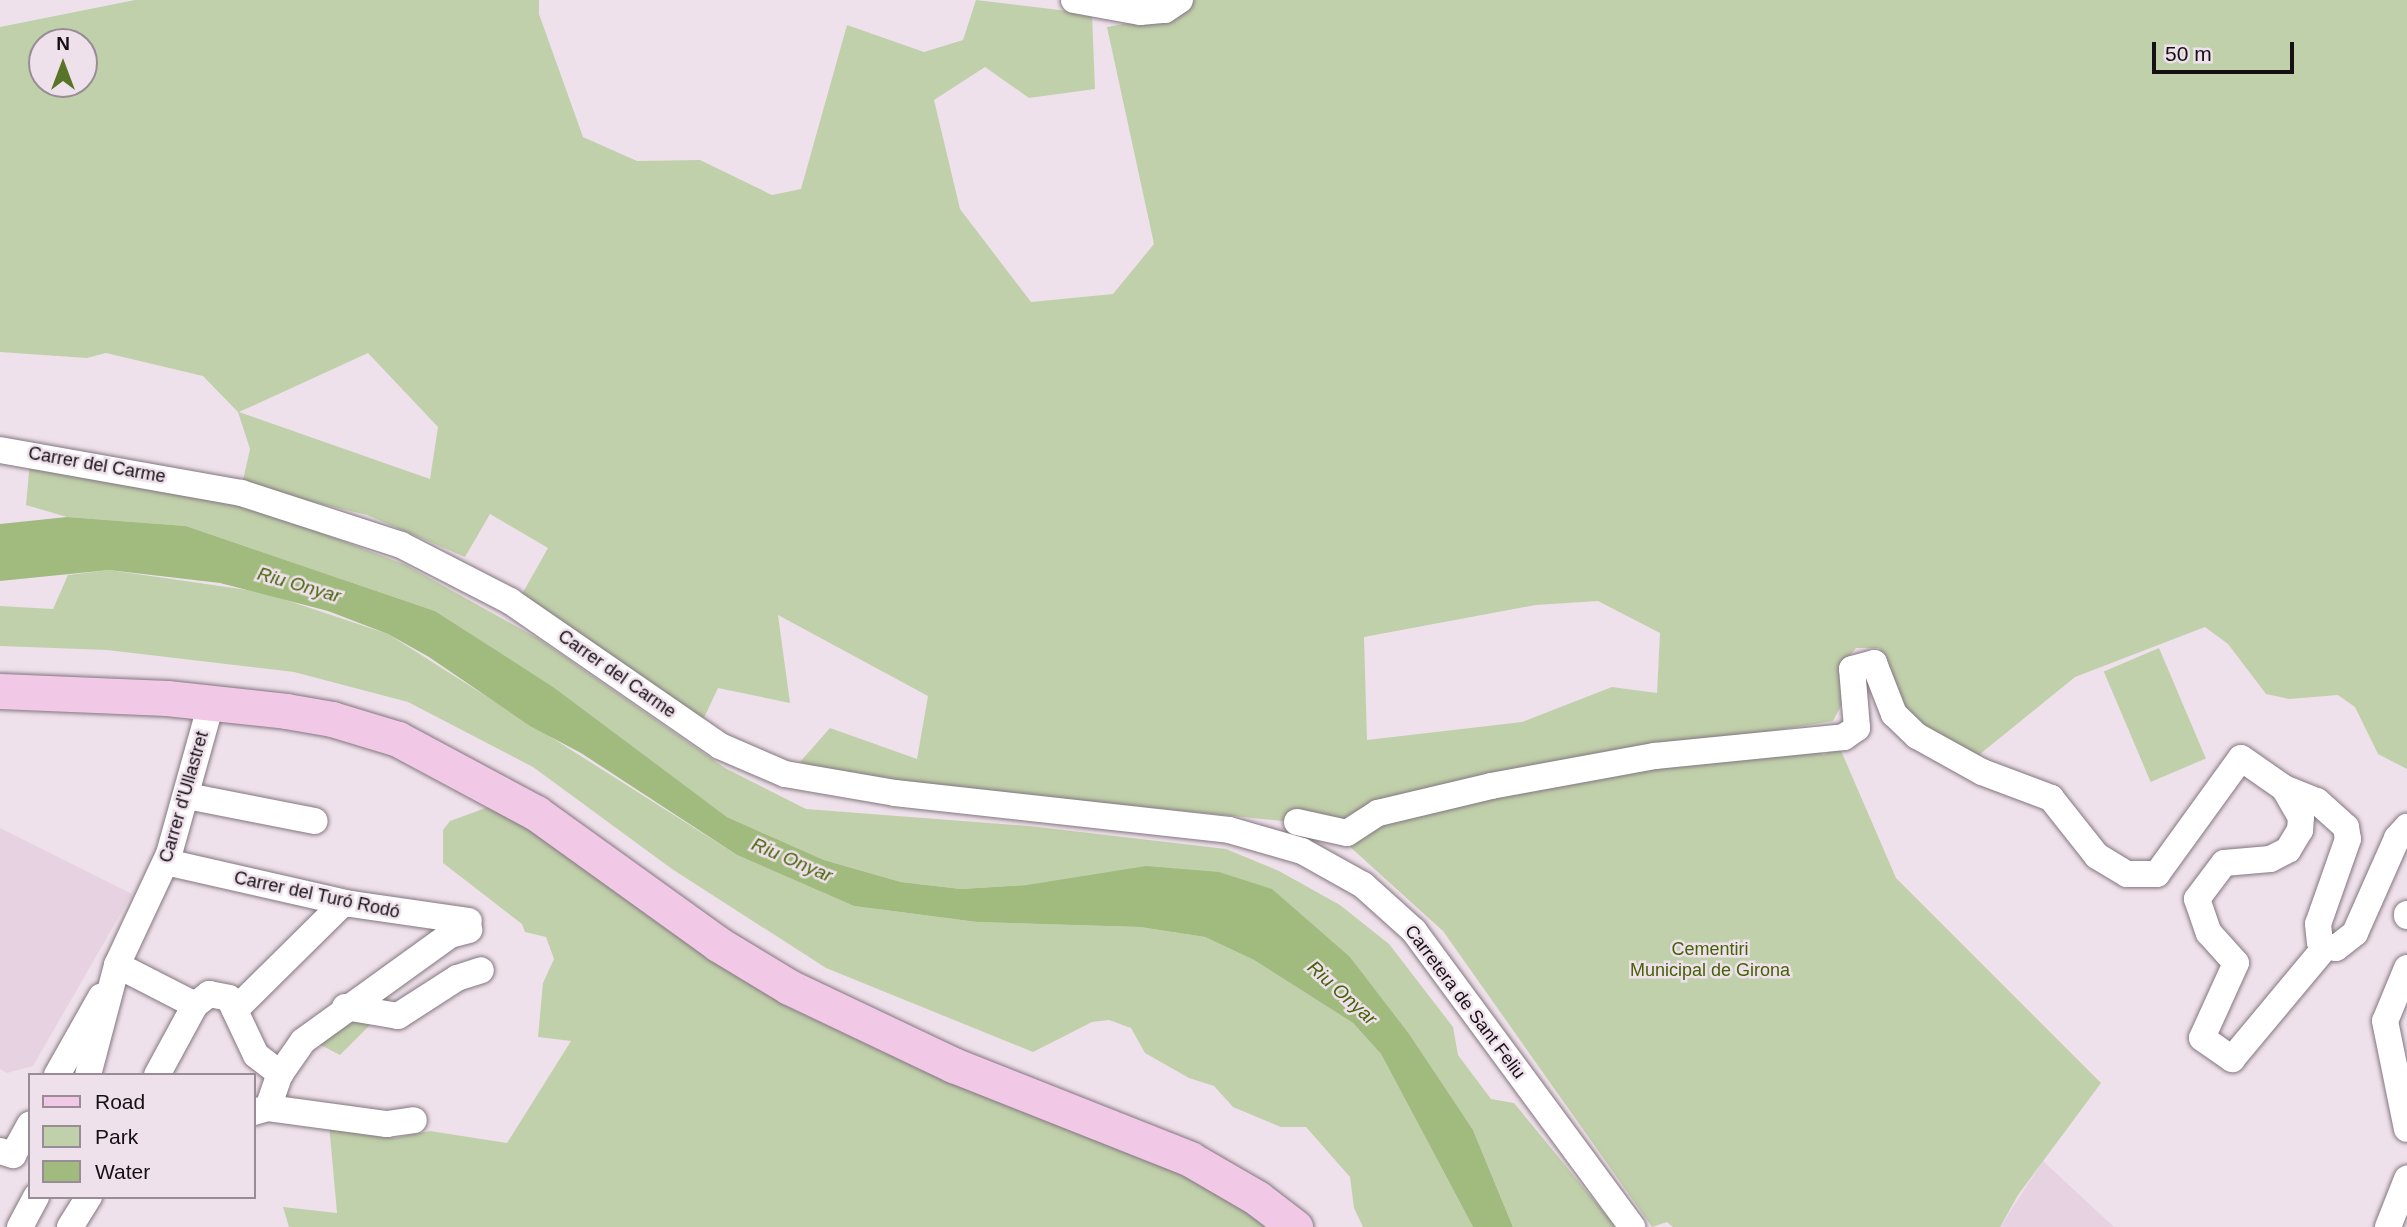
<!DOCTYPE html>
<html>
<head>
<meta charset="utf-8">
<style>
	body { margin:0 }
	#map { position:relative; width:2407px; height:1227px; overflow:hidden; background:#efe1eb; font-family:Arial,sans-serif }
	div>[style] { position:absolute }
	.built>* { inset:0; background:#e7d2e1 }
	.green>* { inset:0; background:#c0d0ab; transform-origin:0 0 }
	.water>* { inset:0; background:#a1bb7f }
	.roads { filter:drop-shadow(0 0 2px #83767f) drop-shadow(0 0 2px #83767f) }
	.minor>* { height:26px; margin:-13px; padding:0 13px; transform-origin:13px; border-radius:13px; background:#fff }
	.major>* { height:35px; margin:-17.5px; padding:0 17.5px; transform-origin:17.5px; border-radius:17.5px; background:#f2c8e7 }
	span { translate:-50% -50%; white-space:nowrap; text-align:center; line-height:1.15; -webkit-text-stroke:5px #efe1eb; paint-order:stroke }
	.street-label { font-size:18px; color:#151014 }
	.park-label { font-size:18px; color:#456102 }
	.water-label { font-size:19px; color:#466305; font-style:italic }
	.legend { position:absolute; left:28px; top:1073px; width:228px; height:126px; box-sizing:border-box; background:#efe1eb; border:2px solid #988d95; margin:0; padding:9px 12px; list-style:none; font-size:21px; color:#151014 }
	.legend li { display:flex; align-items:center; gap:14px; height:35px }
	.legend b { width:35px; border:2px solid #988d95 }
	.north { position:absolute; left:28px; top:28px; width:70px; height:70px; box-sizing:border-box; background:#efe1eb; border:2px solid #988d95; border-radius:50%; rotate:0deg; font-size:19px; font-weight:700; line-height:28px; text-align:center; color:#151014 }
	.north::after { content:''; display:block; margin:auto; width:24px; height:32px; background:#587428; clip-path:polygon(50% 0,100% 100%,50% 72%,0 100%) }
	.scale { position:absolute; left:2152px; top:42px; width:142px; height:32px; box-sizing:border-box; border:4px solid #151014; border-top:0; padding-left:9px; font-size:21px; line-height:24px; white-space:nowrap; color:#151014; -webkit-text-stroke:5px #efe1eb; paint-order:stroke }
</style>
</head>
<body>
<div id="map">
	<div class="built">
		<div style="clip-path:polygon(0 828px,132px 894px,33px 1066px,7px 1073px,0 1069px)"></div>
		<div style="clip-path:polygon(2043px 1161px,2114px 1227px,2000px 1227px)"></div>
	</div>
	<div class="green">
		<div style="clip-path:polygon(evenodd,135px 0,539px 0,539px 14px,583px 137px,637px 161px,700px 160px,772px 195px,801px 189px,847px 25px,924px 52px,963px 40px,976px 0,1092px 14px,1095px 89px,1029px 98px,985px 67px,934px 100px,960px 209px,1031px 302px,1113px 294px,1154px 244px,1107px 27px,1177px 14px,1195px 0,2407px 0,2407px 769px,2378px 754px,2355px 707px,2338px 695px,2289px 699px,2266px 694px,2228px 644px,2205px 627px,2075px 677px,1974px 759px,1936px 740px,1905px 711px,1879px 648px,1856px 648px,1841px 666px,1842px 704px,1833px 721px,1519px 772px,1346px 828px,1294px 817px,1282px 821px,847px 777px,800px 762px,830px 728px,917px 759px,928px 696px,778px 615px,790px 703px,718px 688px,703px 720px,522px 594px,548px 548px,490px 514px,465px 557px,367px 515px,242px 485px,250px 449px,238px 412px,203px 376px,106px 353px,87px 358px,0 352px,0 27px,135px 0,42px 42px,84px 42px,84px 84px,42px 84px,42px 42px,135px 0,368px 353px,438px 427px,430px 479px,239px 412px,368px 353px,135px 0,1598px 601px,1660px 633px,1657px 693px,1612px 687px,1522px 722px,1367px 740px,1364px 637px,1536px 605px,1598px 601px)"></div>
		<div style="clip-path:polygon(30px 461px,266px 512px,406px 565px,537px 638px,725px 768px,806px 809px,1029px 826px,1226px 849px,1279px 871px,1340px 905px,1389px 944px,1453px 1027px,1458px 1055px,1491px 1099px,1514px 1103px,1616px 1227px,1513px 1227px,1473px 1130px,1350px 957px,1027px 885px,961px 889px,901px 882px,824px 860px,727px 817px,553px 688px,435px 611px,186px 526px,67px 517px,26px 505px)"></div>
		<div style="clip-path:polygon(109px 570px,262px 592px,388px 634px,737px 855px,854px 906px,977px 922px,1140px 927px,1205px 937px,1254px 960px,1353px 1023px,1381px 1054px,1473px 1227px,1363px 1227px,1354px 1208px,1350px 1177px,1306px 1127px,1281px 1127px,1233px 1107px,1214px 1086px,1189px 1078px,1145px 1053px,1131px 1028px,1109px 1020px,1092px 1022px,1033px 1052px,826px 968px,672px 869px,533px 767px,408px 702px,294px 672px,107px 650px,0 646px,0 606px,53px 609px,68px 575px)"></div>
		<div style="left:2159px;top:648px;width:120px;height:60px;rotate:67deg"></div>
		<div style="clip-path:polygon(1839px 746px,1896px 878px,2101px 1083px,2018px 1195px,2000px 1227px,1673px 1227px,1667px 1222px,1652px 1227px,1443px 931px,1348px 845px,1382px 817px,1658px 759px,1818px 747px,1823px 755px)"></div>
		<div style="clip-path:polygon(494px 805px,784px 1005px,924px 1071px,1168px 1166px,1224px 1195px,1269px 1227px,289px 1227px,283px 1207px,337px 1213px,329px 1124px,395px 1138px,430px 1131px,507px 1143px,571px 1041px,538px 1037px,543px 983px,554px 959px,546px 937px,525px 932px,522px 924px,443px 863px,443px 830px,450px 821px)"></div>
		<div style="clip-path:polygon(345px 1009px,378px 1017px,340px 1055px,309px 1039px)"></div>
	</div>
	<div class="water">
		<div style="clip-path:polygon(67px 517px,186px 526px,435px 611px,553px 687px,727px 817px,824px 860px,901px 882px,961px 889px,1027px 885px,1146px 866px,1219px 872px,1272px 889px,1350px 957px,1409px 1034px,1473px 1130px,1513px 1227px,1473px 1227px,1381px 1054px,1353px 1023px,1254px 960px,1205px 937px,1140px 927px,977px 922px,854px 906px,737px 855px,581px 753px,530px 726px,429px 657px,388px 634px,328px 611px,220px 583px,109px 570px,0 581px,0 524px)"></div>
	</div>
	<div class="roads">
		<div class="minor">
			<div style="left:1074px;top:0;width:67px;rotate:10.3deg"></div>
			<div style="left:1140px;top:12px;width:25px;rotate:-5deg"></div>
			<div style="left:1165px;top:10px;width:18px;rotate:-34deg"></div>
			<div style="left:0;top:450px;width:245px;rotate:10.1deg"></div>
			<div style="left:241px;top:493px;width:168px;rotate:18deg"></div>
			<div style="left:401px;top:545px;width:123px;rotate:27.2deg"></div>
			<div style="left:510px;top:601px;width:255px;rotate:34.6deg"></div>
			<div style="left:720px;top:746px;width:71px;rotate:23.3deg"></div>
			<div style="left:785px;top:774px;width:112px;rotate:9.8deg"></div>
			<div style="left:895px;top:793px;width:336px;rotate:6.3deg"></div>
			<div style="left:1229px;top:830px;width:76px;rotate:16deg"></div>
			<div style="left:1302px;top:851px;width:70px;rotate:29.1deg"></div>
			<div style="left:1363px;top:885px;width:69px;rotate:42deg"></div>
			<div style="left:1414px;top:931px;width:368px;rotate:53.6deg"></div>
			<div style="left:2284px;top:788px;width:34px;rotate:60deg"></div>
			<div style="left:2301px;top:817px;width:13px;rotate:94deg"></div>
			<div style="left:2300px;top:830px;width:23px;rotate:121deg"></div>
			<div style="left:2288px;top:850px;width:20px;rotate:153deg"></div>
			<div style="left:2270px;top:859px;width:46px;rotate:175deg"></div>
			<div style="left:2224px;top:863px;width:45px;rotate:126.9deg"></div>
			<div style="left:2197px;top:899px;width:36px;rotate:71deg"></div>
			<div style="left:2209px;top:933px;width:40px;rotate:48deg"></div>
			<div style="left:2236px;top:963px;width:82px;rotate:114.4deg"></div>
			<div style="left:2202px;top:1038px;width:37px;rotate:35deg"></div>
			<div style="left:2232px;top:1059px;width:147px;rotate:-50.2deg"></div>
			<div style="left:187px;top:796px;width:130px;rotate:11.1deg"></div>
			<div style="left:1297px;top:822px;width:51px;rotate:12.4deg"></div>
			<div style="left:1347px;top:833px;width:37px;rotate:-33deg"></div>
			<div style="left:1378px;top:813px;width:116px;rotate:-13.4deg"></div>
			<div style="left:1491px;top:786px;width:167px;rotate:-10.4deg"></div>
			<div style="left:1655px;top:756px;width:190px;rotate:-5.7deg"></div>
			<div style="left:1844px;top:737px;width:16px;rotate:-35deg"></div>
			<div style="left:1857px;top:728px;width:59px;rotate:-94.8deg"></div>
			<div style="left:1852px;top:669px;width:23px;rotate:-15deg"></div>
			<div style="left:1874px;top:663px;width:55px;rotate:68.6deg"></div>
			<div style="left:1894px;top:714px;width:32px;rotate:44deg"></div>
			<div style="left:1917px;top:736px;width:74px;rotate:29deg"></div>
			<div style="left:1982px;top:772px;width:74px;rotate:20.6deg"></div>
			<div style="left:2051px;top:798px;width:74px;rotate:51.6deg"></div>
			<div style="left:2097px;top:856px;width:35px;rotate:31deg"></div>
			<div style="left:2127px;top:874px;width:30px"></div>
			<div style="left:2157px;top:874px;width:143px;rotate:-54.1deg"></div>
			<div style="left:2241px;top:758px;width:52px;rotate:34.9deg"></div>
			<div style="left:2284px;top:788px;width:35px;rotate:22deg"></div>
			<div style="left:2317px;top:801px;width:39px;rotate:42deg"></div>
			<div style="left:2346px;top:827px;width:12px;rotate:81deg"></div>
			<div style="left:2348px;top:839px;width:90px;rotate:109.4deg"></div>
			<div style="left:2318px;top:924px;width:18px;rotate:84deg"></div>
			<div style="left:2320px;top:942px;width:7px;rotate:34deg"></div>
			<div style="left:2326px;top:946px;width:10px;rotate:11deg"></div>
			<div style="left:2336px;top:948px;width:24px;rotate:-38deg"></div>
			<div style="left:2355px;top:933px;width:104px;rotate:-66.1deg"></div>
			<div style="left:2397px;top:838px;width:15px;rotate:-48deg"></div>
			<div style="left:166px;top:862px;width:190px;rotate:12.8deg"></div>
			<div style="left:351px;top:904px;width:119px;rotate:8.2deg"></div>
			<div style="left:2407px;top:914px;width:2px;rotate:90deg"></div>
			<div style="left:117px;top:965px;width:88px;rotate:27.1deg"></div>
			<div style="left:2407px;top:968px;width:57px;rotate:112.5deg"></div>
			<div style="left:2385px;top:1021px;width:110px;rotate:78.5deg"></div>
			<div style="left:345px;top:1007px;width:54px;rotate:9.6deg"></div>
			<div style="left:398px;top:1016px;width:70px;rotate:-32.8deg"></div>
			<div style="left:457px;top:978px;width:25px;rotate:-18deg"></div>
			<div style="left:235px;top:1010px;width:149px;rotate:-44.7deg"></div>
			<div style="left:57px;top:1075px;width:90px;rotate:-60.6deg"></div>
			<div style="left:88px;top:1075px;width:114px;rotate:-75.2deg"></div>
			<div style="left:117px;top:965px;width:123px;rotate:-64.9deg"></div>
			<div style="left:169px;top:854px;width:156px;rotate:-74.4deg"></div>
			<div style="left:157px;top:1075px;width:80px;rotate:-61.5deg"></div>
			<div style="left:195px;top:1005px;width:18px;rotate:-38deg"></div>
			<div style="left:209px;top:994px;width:20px;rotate:11deg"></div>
			<div style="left:229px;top:998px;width:63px;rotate:64.7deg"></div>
			<div style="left:256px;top:1055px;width:31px;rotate:38deg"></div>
			<div style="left:268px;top:1108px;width:36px;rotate:-71deg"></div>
			<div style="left:280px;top:1074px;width:40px;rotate:-55.1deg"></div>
			<div style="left:303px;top:1041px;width:181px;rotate:-35.8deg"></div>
			<div style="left:450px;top:935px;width:20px;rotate:-15deg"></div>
			<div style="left:254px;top:1112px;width:15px;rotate:-16deg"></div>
			<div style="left:268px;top:1108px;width:120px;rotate:7.7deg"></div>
			<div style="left:387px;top:1124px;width:27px;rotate:-8deg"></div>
			<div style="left:0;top:1151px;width:14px;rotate:17deg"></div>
			<div style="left:13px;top:1155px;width:35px;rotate:-61deg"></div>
			<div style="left:20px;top:1227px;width:34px;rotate:-62deg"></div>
			<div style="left:70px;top:1227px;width:36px;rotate:-58deg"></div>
			<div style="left:2388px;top:1227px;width:52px;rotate:-68.4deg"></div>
		</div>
		<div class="major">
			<div style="left:0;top:691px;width:167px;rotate:2.4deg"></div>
			<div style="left:167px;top:698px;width:120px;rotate:6.2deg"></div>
			<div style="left:286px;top:711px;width:47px;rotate:9.9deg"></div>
			<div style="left:332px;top:719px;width:69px;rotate:16.9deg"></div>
			<div style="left:398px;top:739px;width:157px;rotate:28.2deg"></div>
			<div style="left:536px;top:813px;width:224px;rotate:35.7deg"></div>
			<div style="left:718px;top:944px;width:83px;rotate:31.2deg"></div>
			<div style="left:789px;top:987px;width:182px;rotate:25.4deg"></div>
			<div style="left:953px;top:1065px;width:255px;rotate:21.6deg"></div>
			<div style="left:1190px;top:1159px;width:78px;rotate:30.2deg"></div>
			<div style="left:1257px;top:1198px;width:48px;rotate:37.3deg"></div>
		</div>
	</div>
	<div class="street-label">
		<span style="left:97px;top:465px;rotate:10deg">Carrer del Carme</span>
		<span style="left:617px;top:674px;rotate:35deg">Carrer del Carme</span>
		<span style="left:184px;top:797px;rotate:-74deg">Carrer d'Ullastret</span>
		<span style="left:317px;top:895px;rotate:12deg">Carrer del Turó Rodó</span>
		<span style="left:1465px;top:1002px;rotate:53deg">Carretera de Sant Feliu</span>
	</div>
	<div class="park-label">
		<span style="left:1710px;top:960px">Cementiri<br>Municipal de Girona</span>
	</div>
	<div class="water-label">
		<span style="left:299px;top:585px;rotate:16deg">Riu Onyar</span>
		<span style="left:792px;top:860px;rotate:23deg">Riu Onyar</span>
		<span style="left:1342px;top:993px;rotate:42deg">Riu Onyar</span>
	</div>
	<ul class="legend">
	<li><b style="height:9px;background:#f2c8e7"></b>Road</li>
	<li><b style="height:19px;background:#c0d0ab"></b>Park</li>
	<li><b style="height:19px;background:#a1bb7f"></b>Water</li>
	</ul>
	<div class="north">N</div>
	<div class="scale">50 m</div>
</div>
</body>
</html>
